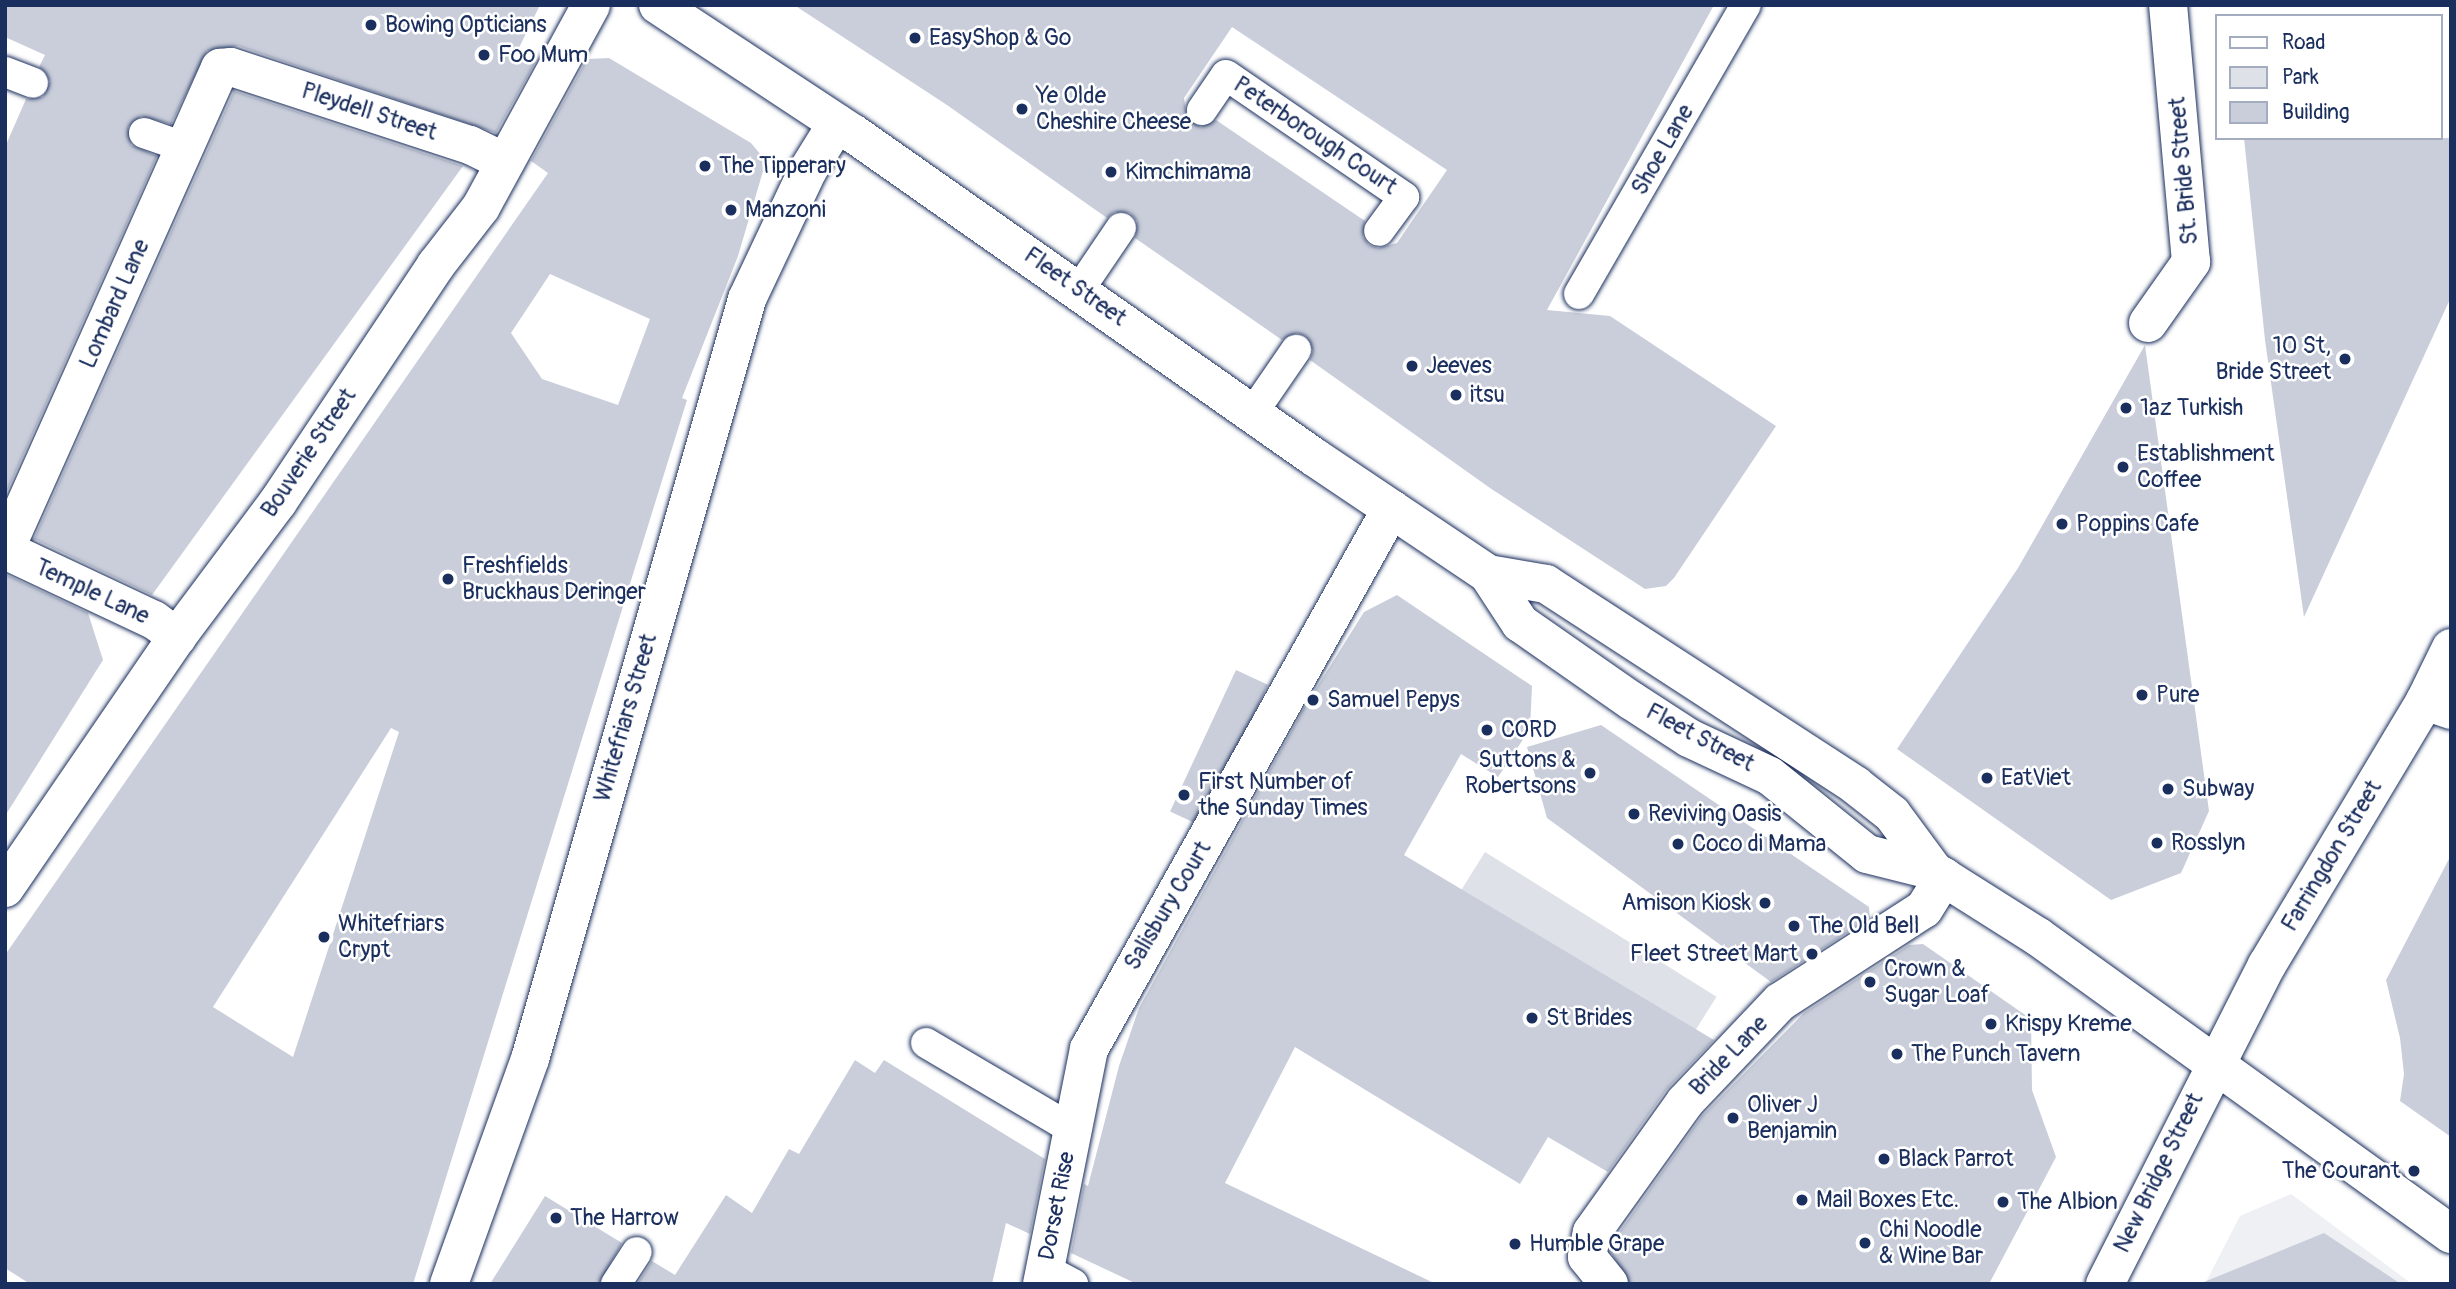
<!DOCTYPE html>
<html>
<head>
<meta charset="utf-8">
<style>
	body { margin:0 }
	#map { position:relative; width:2456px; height:1289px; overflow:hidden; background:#fff; font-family:Pangolin,sans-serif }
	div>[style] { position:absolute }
	.built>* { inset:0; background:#eff0f4 }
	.green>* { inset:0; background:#dee1e7; transform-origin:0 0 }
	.building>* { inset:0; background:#caceda; transform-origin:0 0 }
	.roads { filter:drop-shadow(0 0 2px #1b2f5e) drop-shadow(0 0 2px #1b2f5e) }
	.service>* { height:30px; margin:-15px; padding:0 15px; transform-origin:15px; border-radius:15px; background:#fff }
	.minor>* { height:38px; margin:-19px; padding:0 19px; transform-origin:19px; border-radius:19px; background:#fff }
	.tertiary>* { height:38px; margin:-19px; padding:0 19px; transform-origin:19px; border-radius:19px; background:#fff }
	.primary>* { height:38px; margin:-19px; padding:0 19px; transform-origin:19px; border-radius:19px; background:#fff }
	.dots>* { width:19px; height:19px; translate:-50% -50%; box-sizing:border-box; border:4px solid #fff; border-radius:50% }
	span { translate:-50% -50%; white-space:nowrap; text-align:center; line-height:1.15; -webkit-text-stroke:5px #fff; paint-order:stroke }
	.poi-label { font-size:23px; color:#1b2f5e }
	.left { translate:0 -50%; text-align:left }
	.right { translate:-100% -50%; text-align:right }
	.street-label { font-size:23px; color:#1b2f5e }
	.frame { position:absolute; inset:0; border:7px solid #1b2f5e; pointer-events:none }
	.legend { position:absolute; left:2215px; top:14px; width:228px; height:126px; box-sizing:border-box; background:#fff; border:2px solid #a4acbf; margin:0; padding:9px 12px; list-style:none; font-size:21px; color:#1b2f5e }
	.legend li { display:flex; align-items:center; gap:14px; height:35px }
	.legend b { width:35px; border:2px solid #a4acbf }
</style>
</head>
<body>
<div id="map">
	<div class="built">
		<div style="clip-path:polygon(2291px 1194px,2412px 1284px,2205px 1284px,2240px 1216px)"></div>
	</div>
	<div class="green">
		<div style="left:1485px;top:852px;width:273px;height:49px;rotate:32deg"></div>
	</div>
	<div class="building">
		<div style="clip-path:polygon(5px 5px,540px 5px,512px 62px,536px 61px,496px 133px,238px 46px,207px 51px,171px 124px,141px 116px,128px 127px,131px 145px,157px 156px,5px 496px,5px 147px,26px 99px,43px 97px,50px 81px,39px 67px,45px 55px,5px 37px)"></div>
		<div style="clip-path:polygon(evenodd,794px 5px,1714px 5px,1547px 310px,1610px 316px,1776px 426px,1674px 578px,1666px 586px,1645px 589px,1490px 488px,1310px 360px,1313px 351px,1306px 336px,1297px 333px,1282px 340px,1135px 238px,1137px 221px,1130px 213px,1114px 212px,1107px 218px,947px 105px,794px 5px,1232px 27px,1447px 170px,1397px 243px,1378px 248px,1369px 245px,1363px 237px,1365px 221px,1216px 120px,1201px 127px,1187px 118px,1184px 98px,1232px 27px)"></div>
		<div style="clip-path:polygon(evenodd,609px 58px,751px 143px,766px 161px,738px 256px,682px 398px,687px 400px,413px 1284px,30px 1284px,5px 1268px,5px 955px,548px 173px,531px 161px,587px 59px,609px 58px,550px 274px,650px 319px,618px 405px,542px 379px,511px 333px,550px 274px,609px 58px,391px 728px,399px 732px,293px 1057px,213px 1007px,391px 728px)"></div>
		<div style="clip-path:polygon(234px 91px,463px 166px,152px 595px,34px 539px)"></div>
		<div style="clip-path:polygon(2244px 138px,2451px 138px,2451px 297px,2304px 617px,2265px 340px)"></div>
		<div style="clip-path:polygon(2145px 345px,2209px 811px,2181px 873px,2111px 900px,1897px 749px,2018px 568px)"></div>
		<div style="clip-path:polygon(5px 574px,88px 613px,103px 660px,5px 816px)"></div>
		<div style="clip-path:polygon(1397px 595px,1532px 686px,1530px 729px,1498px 777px,1461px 754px,1404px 855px,1714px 1040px,1667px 1089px,1608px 1172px,1548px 1137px,1520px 1184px,1295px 1047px,1225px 1183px,1436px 1284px,1137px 1284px,1071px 1253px,1084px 1184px,1088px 1186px,1119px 1066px,1139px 1008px,1307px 703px,1364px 612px)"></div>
		<div style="left:1236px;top:670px;width:35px;height:156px;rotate:25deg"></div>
		<div style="clip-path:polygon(1601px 725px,1869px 907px,1870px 918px,1771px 982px,1547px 818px,1527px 747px)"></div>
		<div style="clip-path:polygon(2451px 855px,2451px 1137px,2400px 1101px,2404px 1074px,2400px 1038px,2386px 980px)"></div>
		<div style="clip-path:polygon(1923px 944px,2031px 1019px,2032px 1090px,2056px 1157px,1989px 1284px,1630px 1284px,1610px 1251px,1613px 1241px,1702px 1116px,1804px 1013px,1909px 945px)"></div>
		<div style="clip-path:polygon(855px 1060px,875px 1073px,884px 1060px,1045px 1159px,1030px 1234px,1006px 1223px,992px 1284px,637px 1284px,652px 1261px,675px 1275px,726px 1195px,752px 1213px,789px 1149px,799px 1154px)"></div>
		<div style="clip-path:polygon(545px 1196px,622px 1243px,599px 1284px,490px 1284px)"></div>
		<div style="clip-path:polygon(2324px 1233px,2401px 1284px,2205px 1284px,2204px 1282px)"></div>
	</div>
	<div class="roads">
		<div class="service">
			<div style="left:5px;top:72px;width:30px;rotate:21deg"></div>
			<div style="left:1202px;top:110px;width:42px;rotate:-55.6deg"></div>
			<div style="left:1226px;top:75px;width:216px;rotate:34.4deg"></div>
			<div style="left:1404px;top:197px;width:42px;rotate:126.3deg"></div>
			<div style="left:144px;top:133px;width:42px;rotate:19.3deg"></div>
			<div style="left:1079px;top:290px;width:75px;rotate:-55.9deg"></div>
			<div style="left:1579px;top:294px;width:334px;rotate:-60deg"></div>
			<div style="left:1252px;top:414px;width:78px;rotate:-55.5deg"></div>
			<div style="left:926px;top:1043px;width:169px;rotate:30.5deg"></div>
			<div style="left:1045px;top:1269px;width:32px;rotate:28deg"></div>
			<div style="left:616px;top:1284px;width:38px;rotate:-57deg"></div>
		</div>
		<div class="minor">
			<div style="left:2148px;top:323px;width:75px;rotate:-54.8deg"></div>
			<div style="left:2191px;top:262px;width:258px;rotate:-95.1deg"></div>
			<div style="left:5px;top:550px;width:528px;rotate:-65.96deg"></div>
			<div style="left:220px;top:68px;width:11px;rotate:-5deg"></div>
			<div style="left:231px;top:67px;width:251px;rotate:18.1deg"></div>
			<div style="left:470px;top:145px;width:39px;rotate:26deg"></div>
			<div style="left:5px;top:550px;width:165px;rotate:25.2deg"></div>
			<div style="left:154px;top:620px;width:29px;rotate:36deg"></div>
			<div style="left:2425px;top:701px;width:28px;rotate:19deg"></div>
			<div style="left:5px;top:888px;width:304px;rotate:-55.6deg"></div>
			<div style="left:177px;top:637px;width:169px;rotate:-53.2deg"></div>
			<div style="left:278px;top:502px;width:285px;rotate:-56.3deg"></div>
			<div style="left:436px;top:265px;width:73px;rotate:-52.2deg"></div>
			<div style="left:481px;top:207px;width:230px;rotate:-61.4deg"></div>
			<div style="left:449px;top:1284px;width:239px;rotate:-70.2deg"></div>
			<div style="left:530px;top:1059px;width:790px;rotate:-74.06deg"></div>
			<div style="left:747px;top:299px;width:143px;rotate:-64.7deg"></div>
			<div style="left:808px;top:170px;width:55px;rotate:-58.3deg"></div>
			<div style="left:1042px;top:1284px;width:240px;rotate:-78.7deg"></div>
			<div style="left:1089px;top:1049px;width:619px;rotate:-60.78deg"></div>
			<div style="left:1609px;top:1284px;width:35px;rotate:-129deg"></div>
			<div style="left:1587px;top:1257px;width:25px;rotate:-79deg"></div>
			<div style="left:1592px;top:1232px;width:160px;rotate:-54.4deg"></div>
			<div style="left:1685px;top:1102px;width:138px;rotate:-46.5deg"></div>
			<div style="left:1780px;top:1002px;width:171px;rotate:-32.9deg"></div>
			<div style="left:1924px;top:909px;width:38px;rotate:-58deg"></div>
		</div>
		<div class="tertiary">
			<div style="left:658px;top:5px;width:235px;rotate:33.4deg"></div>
			<div style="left:854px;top:134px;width:562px;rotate:35.08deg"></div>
			<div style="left:1314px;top:457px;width:210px;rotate:33.9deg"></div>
			<div style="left:1488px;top:574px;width:59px;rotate:9.8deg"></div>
			<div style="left:1546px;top:584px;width:369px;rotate:33deg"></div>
			<div style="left:1855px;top:785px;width:47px;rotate:38.1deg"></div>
			<div style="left:1892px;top:814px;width:71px;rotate:53.6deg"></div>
			<div style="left:1488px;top:574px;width:59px;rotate:56.9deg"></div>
			<div style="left:1520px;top:623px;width:136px;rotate:34.9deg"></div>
			<div style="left:1632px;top:701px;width:68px;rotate:33deg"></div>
			<div style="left:1689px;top:738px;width:89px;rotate:25.1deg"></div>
			<div style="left:1770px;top:776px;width:124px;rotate:38.8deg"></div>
			<div style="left:1867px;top:854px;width:69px;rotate:14.2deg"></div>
			<div style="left:1934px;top:871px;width:122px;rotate:32.3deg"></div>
			<div style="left:2037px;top:936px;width:510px;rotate:35.75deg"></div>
		</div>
		<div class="primary">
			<div style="left:2105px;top:1284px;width:358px;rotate:-63.1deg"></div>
			<div style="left:2267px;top:965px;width:308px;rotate:-59.1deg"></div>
			<div style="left:2425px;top:701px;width:59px;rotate:-63.9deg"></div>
		</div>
	</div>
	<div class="dots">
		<div style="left:371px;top:25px;background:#1b2f5e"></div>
		<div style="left:915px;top:38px;background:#1b2f5e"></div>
		<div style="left:484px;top:55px;background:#1b2f5e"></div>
		<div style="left:1022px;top:109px;background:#1b2f5e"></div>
		<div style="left:705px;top:166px;background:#1b2f5e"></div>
		<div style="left:1111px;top:172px;background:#1b2f5e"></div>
		<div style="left:731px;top:210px;background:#1b2f5e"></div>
		<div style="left:2345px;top:359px;background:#1b2f5e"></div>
		<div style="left:1412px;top:366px;background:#1b2f5e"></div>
		<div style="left:1456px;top:395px;background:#1b2f5e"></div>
		<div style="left:2126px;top:408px;background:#1b2f5e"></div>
		<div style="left:2123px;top:467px;background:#1b2f5e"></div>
		<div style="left:2062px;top:524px;background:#1b2f5e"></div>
		<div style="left:448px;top:579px;background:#1b2f5e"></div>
		<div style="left:2142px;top:695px;background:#1b2f5e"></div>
		<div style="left:1313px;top:700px;background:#1b2f5e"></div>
		<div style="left:1487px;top:730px;background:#1b2f5e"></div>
		<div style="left:1590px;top:773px;background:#1b2f5e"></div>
		<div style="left:1987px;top:778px;background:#1b2f5e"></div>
		<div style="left:2168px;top:789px;background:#1b2f5e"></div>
		<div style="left:1184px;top:795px;background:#1b2f5e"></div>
		<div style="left:1634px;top:814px;background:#1b2f5e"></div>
		<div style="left:2157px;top:843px;background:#1b2f5e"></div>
		<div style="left:1678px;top:844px;background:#1b2f5e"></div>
		<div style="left:1765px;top:903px;background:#1b2f5e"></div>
		<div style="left:1794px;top:926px;background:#1b2f5e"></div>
		<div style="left:324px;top:937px;background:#1b2f5e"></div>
		<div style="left:1812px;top:954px;background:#1b2f5e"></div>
		<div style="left:1870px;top:982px;background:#1b2f5e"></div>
		<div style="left:1532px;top:1018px;background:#1b2f5e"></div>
		<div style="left:1991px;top:1024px;background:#1b2f5e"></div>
		<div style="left:1897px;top:1054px;background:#1b2f5e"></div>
		<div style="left:1733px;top:1118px;background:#1b2f5e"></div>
		<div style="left:1884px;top:1159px;background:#1b2f5e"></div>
		<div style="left:2414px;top:1171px;background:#1b2f5e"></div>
		<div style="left:1802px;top:1200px;background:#1b2f5e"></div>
		<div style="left:2003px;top:1202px;background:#1b2f5e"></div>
		<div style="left:556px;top:1218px;background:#1b2f5e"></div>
		<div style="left:1865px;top:1243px;background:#1b2f5e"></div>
		<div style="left:1515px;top:1244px;background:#1b2f5e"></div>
	</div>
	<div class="poi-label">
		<span class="left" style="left:385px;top:25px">Bowing Opticians</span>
		<span class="left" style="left:929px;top:38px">EasyShop &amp; Go</span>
		<span class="left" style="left:498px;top:55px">Foo Mum</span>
		<span class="left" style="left:1036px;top:109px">Ye Olde<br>Cheshire Cheese</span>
		<span class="left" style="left:719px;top:166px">The Tipperary</span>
		<span class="left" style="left:1125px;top:172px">Kimchimama</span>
		<span class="left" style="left:745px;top:210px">Manzoni</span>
		<span class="right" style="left:2331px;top:359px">10 St,<br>Bride Street</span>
		<span class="left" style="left:1426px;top:366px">Jeeves</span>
		<span class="left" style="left:1470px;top:395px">itsu</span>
		<span class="left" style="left:2140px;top:408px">1az Turkish</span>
		<span class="left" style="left:2137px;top:467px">Establishment<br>Coffee</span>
		<span class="left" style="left:2076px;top:524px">Poppins Cafe</span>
		<span class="left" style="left:462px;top:579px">Freshfields<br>Bruckhaus Deringer</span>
		<span class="left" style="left:2156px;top:695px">Pure</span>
		<span class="left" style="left:1327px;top:700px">Samuel Pepys</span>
		<span class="left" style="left:1501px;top:730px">CORD</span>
		<span class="right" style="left:1576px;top:773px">Suttons &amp;<br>Robertsons</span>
		<span class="left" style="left:2001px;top:778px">EatViet</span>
		<span class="left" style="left:1198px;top:795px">First Number of<br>the Sunday Times</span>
		<span class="left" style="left:2182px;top:789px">Subway</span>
		<span class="left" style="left:1648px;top:814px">Reviving Oasis</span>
		<span class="left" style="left:2171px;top:843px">Rosslyn</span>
		<span class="left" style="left:1692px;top:844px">Coco di Mama</span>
		<span class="right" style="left:1751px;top:903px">Amison Kiosk</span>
		<span class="left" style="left:338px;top:937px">Whitefriars<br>Crypt</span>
		<span class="left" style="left:1808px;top:926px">The Old Bell</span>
		<span class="right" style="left:1798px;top:954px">Fleet Street Mart</span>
		<span class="left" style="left:1884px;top:982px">Crown &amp;<br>Sugar Loaf</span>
		<span class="left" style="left:1546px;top:1018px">St Brides</span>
		<span class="left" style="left:2005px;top:1024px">Krispy Kreme</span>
		<span class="left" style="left:1911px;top:1054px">The Punch Tavern</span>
		<span class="left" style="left:1747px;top:1118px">Oliver J<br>Benjamin</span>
		<span class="left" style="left:1898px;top:1159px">Black Parrot</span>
		<span class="right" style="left:2400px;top:1171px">The Courant</span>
		<span class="left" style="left:1816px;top:1200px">Mail Boxes Etc.</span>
		<span class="left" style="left:2017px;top:1202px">The Albion</span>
		<span class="left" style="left:570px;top:1218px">The Harrow</span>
		<span class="left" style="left:1879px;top:1243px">Chi Noodle<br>&amp; Wine Bar</span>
		<span class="left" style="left:1529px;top:1244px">Humble Grape</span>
	</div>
	<div class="street-label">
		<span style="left:369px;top:112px;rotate:18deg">Pleydell Street</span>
		<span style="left:1315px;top:136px;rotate:34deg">Peterborough Court</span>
		<span style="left:1663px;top:150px;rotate:-60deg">Shoe Lane</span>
		<span style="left:2184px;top:171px;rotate:-95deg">St. Bride Street</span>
		<span style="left:1075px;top:287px;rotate:35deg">Fleet Street</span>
		<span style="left:115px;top:304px;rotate:-66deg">Lombard Lane</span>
		<span style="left:309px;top:453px;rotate:-56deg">Bouverie Street</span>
		<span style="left:92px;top:592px;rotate:25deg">Temple Lane</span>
		<span style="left:626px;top:718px;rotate:-74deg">Whitefriars Street</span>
		<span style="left:1700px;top:738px;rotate:28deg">Fleet Street</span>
		<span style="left:2332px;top:856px;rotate:-59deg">Farringdon Street</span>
		<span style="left:1168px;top:906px;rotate:-59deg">Salisbury Court</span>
		<span style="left:1729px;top:1056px;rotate:-46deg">Bride Lane</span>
		<span style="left:2159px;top:1173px;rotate:-64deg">New Bridge Street</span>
		<span style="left:1057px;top:1206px;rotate:-79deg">Dorset Rise</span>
	</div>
	<div class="frame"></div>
	<ul class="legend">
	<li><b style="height:9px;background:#fff"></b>Road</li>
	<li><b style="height:19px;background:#dee1e7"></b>Park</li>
	<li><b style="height:19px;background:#caceda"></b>Building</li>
	</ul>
</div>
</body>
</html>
